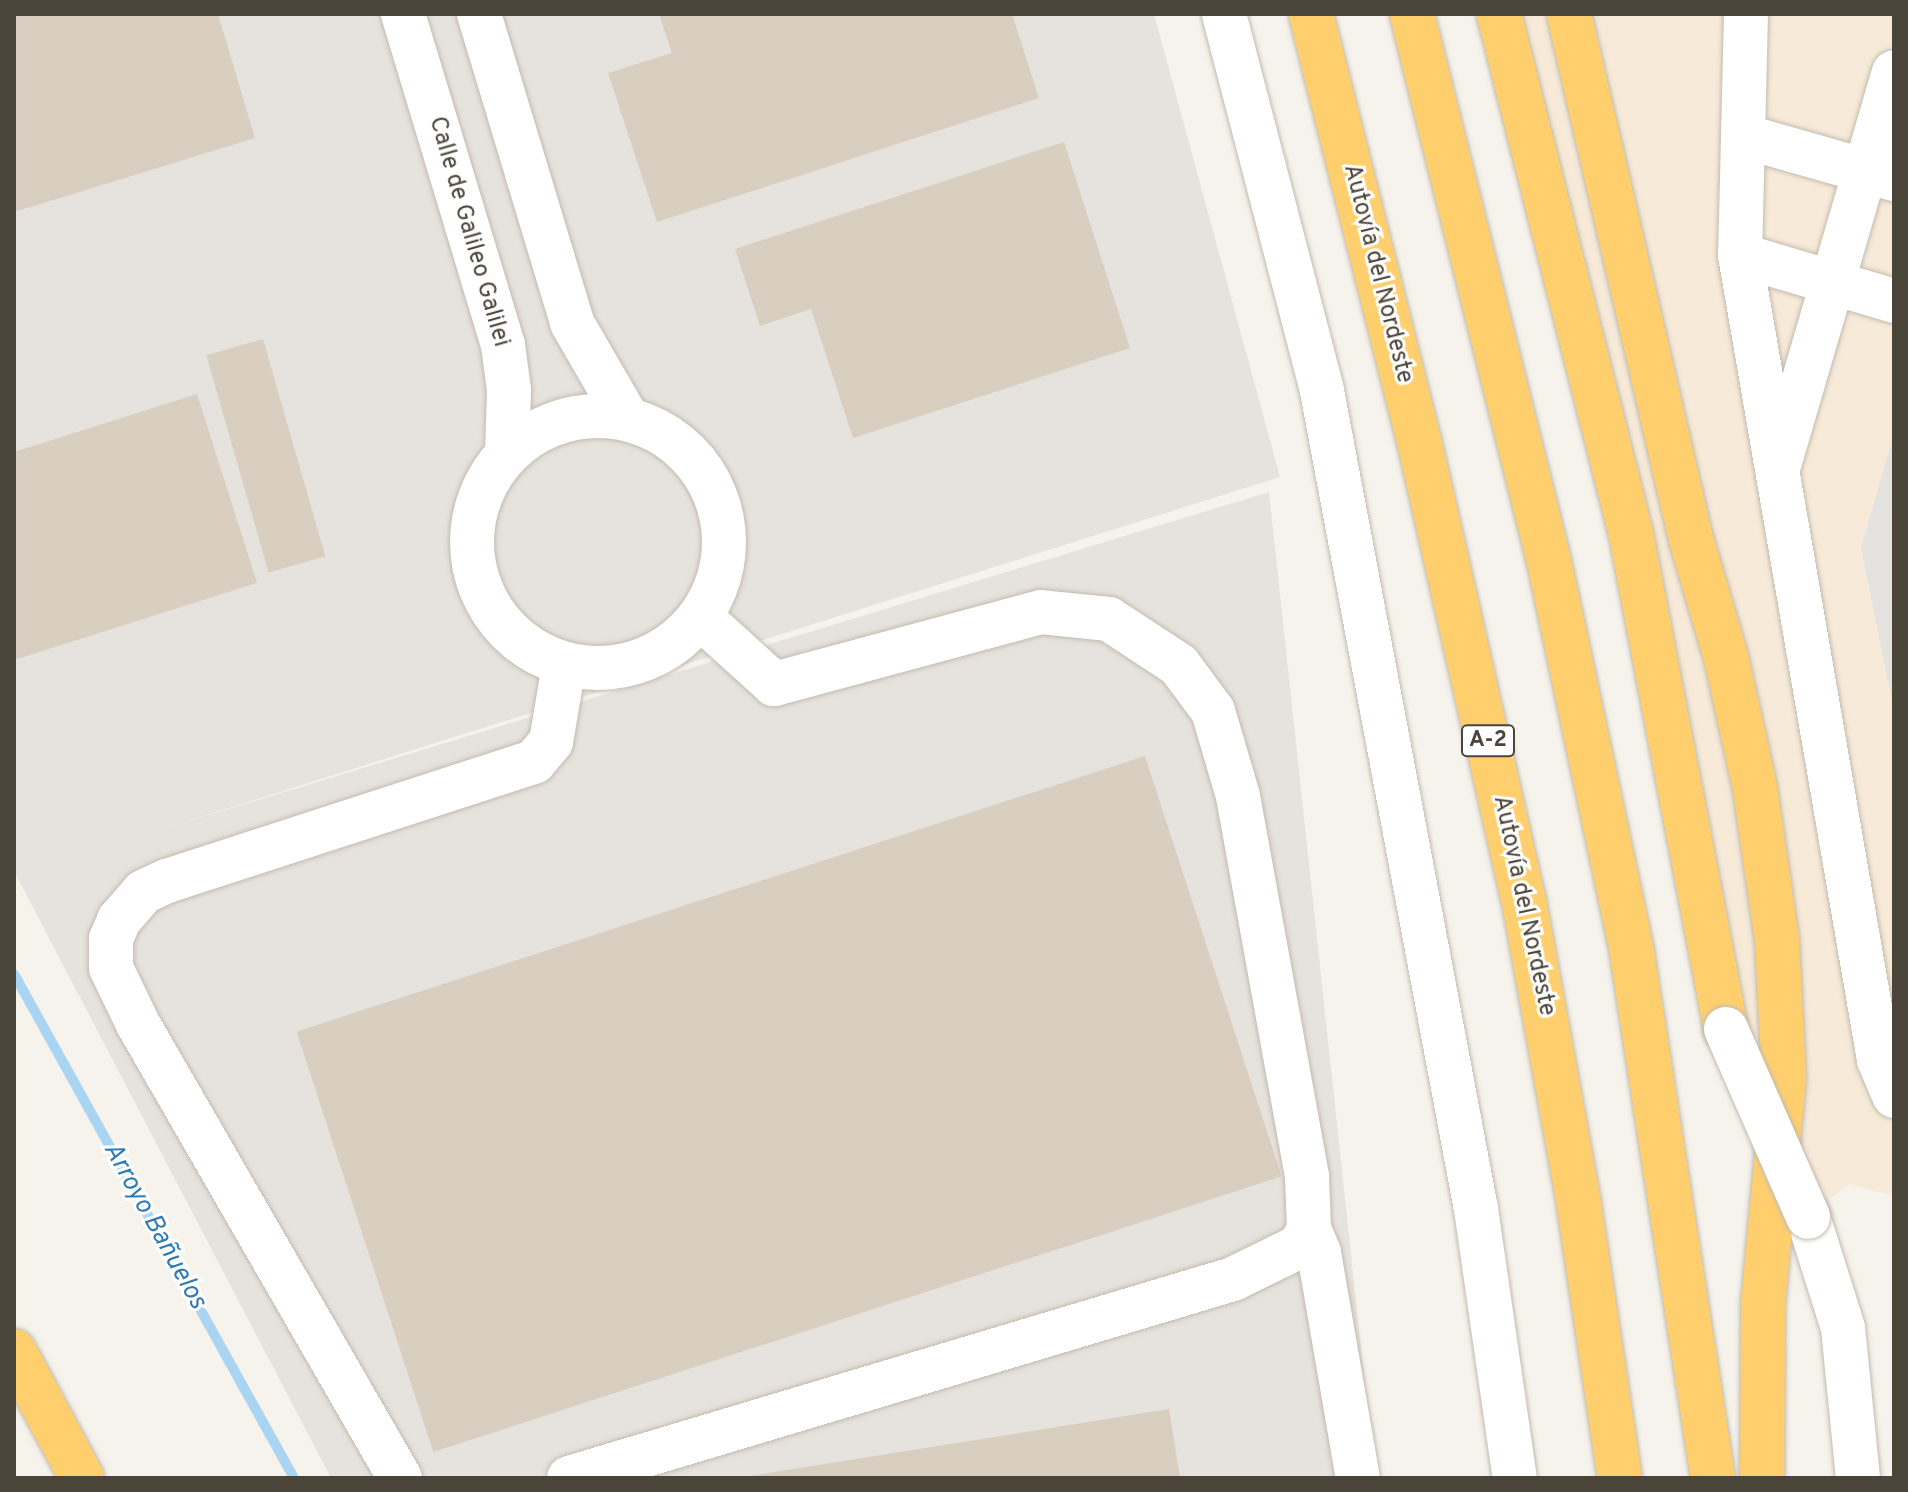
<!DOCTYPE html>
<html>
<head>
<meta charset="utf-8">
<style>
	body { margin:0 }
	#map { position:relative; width:1908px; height:1492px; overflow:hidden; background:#f6f3ec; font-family:Overpass,sans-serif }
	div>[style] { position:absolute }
	.commercial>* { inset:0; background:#f7ead8 }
	.industrial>* { inset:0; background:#e6e2dd }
	.parking>* { inset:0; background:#e5e3e0 }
	.stream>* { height:10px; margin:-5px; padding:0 5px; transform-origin:5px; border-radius:5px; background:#a9d4f2 }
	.building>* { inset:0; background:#d8cfc1; transform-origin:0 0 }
	.roads { filter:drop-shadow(0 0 2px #c2bbae) drop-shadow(0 0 2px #c2bbae) }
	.minor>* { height:44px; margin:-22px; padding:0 22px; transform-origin:22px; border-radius:22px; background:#fff }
	.minor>.ring { margin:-22px; padding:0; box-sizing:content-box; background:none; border:44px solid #fff; border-radius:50% }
	.highway>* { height:44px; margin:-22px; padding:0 22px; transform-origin:22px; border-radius:22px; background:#ffcf6e }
	.bridges { filter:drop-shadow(0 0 2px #c2bbae) drop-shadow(0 0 2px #c2bbae) }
	.minor-bridge>* { height:44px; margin:-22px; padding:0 22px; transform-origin:22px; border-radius:22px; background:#fff }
	span { translate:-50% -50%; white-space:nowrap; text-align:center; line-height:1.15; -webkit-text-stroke:6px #fff; paint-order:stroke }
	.shield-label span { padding:2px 6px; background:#fff; border:2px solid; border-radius:6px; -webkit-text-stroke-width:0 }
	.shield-label { font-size:22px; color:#4b4439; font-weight:700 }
	.street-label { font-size:24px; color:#4b4439 }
	.water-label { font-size:26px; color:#2e7ab2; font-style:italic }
	.frame { position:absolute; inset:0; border:16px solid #4b4439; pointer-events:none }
</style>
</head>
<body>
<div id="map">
	<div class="commercial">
		<div style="clip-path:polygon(1499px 14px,1894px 14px,1894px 1196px,1849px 1184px,1808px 1217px,1726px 1029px)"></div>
	</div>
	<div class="industrial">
		<div style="clip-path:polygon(14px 14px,1154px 14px,1280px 477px,156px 831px,1269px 492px,1375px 1478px,331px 1478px,14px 871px)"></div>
	</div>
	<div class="parking">
		<div style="clip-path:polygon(1894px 433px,1894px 711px,1861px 548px)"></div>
	</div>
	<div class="stream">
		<div style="left:14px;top:974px;width:577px;rotate:60.95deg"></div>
	</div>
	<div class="building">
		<div style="clip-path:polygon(14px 14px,218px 14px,255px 138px,14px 212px)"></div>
		<div style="clip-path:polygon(659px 14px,1012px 14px,1039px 98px,657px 222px,608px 73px,672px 53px)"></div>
		<div style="clip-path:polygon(1064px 142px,1130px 348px,853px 438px,811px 309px,760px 326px,735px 249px)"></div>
		<div style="left:263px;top:339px;width:226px;height:59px;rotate:74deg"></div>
		<div style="clip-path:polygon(197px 394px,257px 583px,14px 660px,14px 452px)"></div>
		<div style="left:1145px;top:756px;width:442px;height:892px;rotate:72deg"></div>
		<div style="clip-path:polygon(1169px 1409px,1180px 1478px,750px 1478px,750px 1476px)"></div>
	</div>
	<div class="roads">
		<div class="minor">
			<div style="left:403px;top:14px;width:346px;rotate:73.2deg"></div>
			<div style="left:503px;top:345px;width:45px;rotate:82.4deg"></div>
			<div style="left:509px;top:390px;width:63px;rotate:91.8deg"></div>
			<div style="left:479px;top:14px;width:323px;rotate:73.2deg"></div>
			<div style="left:572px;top:323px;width:110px;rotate:59.9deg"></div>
			<div style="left:1224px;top:14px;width:390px;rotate:75.4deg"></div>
			<div style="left:1322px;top:391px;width:832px;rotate:79.34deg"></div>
			<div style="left:1476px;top:1209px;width:272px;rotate:81.8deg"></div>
			<div style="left:1746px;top:14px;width:241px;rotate:91.4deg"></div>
			<div style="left:1740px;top:255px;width:817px;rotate:80.2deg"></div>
			<div style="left:1879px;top:1060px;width:39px;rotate:67deg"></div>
			<div style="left:1743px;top:136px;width:157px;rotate:15.9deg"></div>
			<div style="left:1740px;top:255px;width:161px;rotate:16.6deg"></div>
			<div class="ring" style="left:472px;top:416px;width:208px;height:208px"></div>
			<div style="left:1779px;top:465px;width:409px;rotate:-73.7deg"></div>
			<div style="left:1808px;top:1217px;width:116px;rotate:72.5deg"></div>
			<div style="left:1843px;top:1328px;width:151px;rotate:84.3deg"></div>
			<div style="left:1309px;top:1229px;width:26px;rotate:67deg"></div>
			<div style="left:1319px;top:1253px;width:228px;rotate:80.2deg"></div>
			<div style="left:400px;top:1478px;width:524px;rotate:-119.99deg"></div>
			<div style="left:138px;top:1024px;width:62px;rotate:-115.7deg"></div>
			<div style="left:111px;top:968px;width:29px;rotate:-90deg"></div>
			<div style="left:111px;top:939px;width:21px;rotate:-67deg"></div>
			<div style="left:119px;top:920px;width:37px;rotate:-49deg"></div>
			<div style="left:143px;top:892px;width:26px;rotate:-25deg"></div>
			<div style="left:167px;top:881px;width:386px;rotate:-18deg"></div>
			<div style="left:534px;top:762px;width:26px;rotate:-50deg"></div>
			<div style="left:551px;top:742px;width:78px;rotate:-80.4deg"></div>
			<div style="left:569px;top:1478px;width:693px;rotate:-16.68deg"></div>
			<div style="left:1233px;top:1279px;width:75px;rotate:-26.2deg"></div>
			<div style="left:1300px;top:1246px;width:19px;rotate:-62deg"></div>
			<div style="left:1309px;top:1229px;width:53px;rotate:-92.2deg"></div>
			<div style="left:1307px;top:1176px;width:386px;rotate:-100.3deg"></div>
			<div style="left:1238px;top:796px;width:89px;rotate:-106.4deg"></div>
			<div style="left:1213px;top:711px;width:57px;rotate:-126.5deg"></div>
			<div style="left:1179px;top:665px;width:84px;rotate:-146.7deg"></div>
			<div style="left:1109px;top:619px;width:68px;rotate:-174.1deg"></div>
			<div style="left:1041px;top:612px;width:277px;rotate:164.9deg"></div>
			<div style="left:774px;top:684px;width:100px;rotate:-137.8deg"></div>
		</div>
		<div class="highway">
			<div style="left:1311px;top:14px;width:439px;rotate:75.8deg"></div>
			<div style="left:1419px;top:440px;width:473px;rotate:77.2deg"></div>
			<div style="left:1524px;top:901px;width:309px;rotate:79.7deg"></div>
			<div style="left:1579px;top:1205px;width:276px;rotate:81.5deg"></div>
			<div style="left:1412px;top:14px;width:564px;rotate:75.94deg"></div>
			<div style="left:1549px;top:561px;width:401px;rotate:78deg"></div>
			<div style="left:1632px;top:953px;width:531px;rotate:81.23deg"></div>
			<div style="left:1499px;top:14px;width:536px;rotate:75.76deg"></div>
			<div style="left:1631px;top:534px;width:504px;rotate:79.14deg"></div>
			<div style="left:1569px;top:14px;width:539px;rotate:76.92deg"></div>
			<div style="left:1691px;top:539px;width:123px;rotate:73.5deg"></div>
			<div style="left:1726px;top:657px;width:134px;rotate:77.5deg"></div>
			<div style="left:1755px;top:788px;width:154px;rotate:81.8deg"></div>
			<div style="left:1777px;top:940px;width:138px;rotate:87.1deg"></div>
			<div style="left:1784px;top:1078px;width:229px;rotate:95.3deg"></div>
			<div style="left:1763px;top:1306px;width:172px;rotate:90.3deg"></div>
			<div style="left:14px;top:1351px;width:144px;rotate:61.8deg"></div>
		</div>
	</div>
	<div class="bridges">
		<div class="minor-bridge">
			<div style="left:1726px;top:1029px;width:205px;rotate:66.4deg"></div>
		</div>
	</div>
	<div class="shield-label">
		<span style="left:1488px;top:741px">A-2</span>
	</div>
	<div class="street-label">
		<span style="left:468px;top:232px;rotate:74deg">Calle de Galileo Galilei</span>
		<span style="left:1377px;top:274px;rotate:76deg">Autovía del Nordeste</span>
		<span style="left:1523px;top:906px;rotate:78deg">Autovía del Nordeste</span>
	</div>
	<div class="water-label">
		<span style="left:154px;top:1226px;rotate:61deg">Arroyo Bañuelos</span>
	</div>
	<div class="frame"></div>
</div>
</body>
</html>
